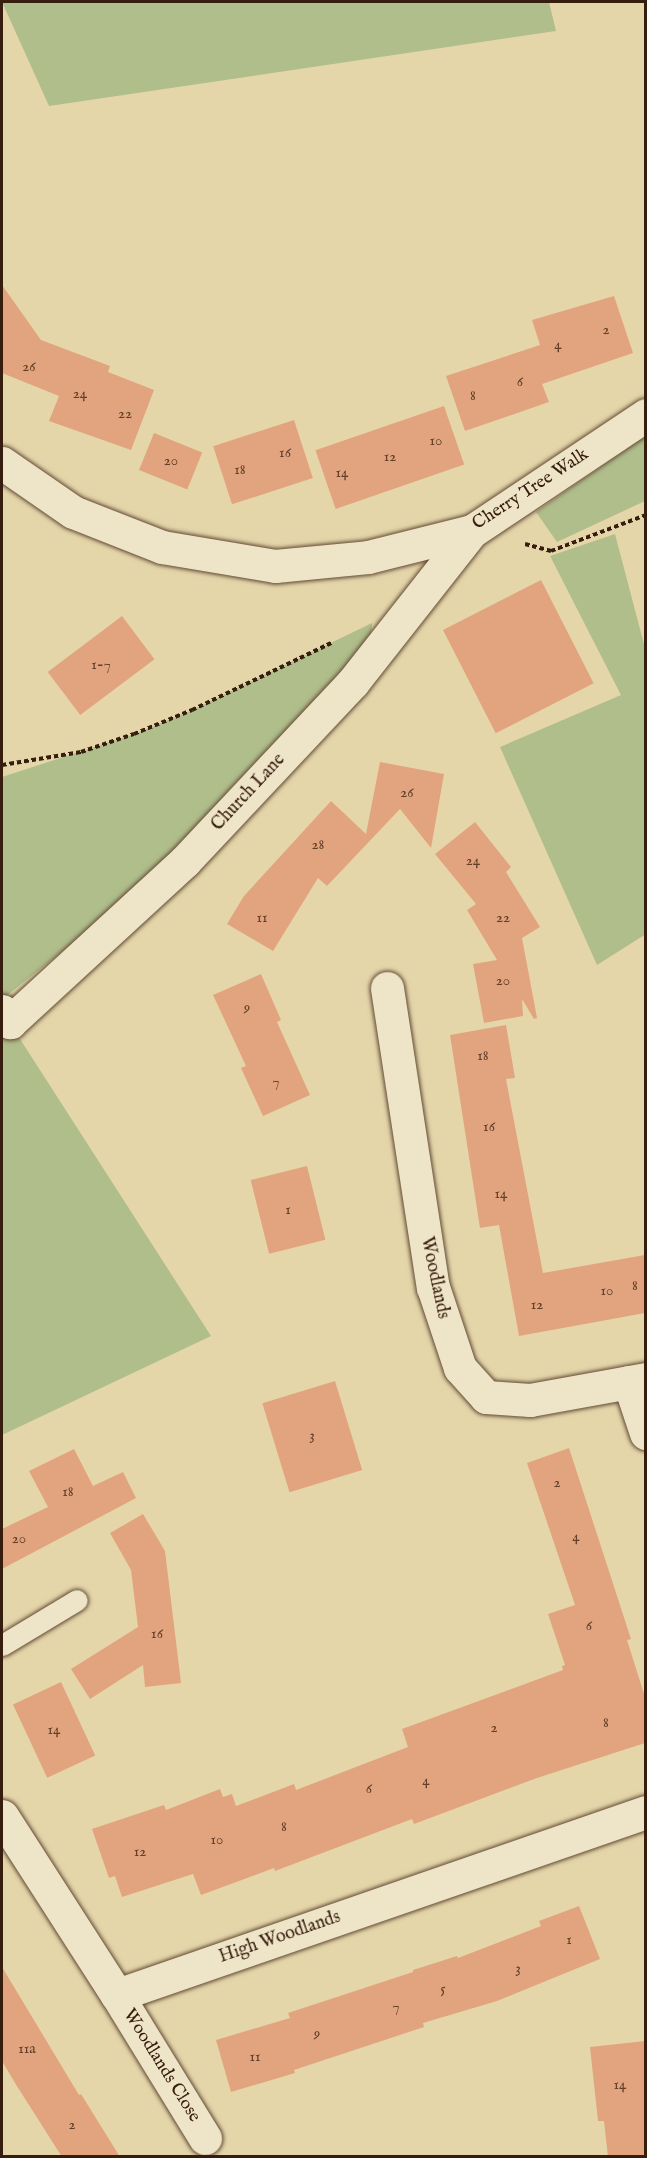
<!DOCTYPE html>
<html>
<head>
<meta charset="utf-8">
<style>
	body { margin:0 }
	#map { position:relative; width:647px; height:2158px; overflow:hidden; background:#e5d6aa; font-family:"IM FELL English",serif }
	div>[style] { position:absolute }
	.green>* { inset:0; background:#b0be8c }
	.building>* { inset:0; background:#e2a47e; transform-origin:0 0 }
	.path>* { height:4px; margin-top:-2px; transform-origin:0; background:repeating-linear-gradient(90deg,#361d0d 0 4.5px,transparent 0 7.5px) }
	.roads { filter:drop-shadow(0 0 2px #624b34) drop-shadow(0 0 2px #624b34) }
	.service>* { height:21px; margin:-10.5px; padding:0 10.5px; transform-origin:10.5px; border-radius:10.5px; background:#eee4c8 }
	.minor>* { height:33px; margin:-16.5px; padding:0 16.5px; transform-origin:16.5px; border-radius:16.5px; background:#eee4c8 }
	span { translate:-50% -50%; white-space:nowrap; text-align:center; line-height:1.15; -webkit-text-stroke:4.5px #eee4c8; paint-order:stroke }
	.number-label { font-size:15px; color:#613f29 }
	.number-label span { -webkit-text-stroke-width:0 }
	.street-label { font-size:18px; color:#361d0d }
	.frame { position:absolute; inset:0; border:3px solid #361d0d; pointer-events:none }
</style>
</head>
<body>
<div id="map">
	<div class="green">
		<div style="clip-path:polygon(2px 2px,549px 2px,556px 31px,49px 106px)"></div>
		<div style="clip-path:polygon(645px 436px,645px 501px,557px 542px,536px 512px)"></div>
		<div style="clip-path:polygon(615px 534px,645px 648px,646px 934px,597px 965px,500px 747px,621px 695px,550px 556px)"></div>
		<div style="clip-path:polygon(372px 623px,371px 644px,188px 839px,103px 919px,5px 997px,2px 992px,2px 777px,134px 734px,192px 710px)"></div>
		<div style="clip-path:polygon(2px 1011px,211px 1336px,2px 1435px)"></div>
	</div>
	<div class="building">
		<div style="clip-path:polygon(2px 285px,41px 340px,110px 366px,108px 372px,154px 390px,131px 450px,49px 421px,59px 396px,2px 373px)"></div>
		<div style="clip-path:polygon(614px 296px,633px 353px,542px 384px,549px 402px,465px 431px,446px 376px,540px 345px,532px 320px)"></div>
		<div style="left:444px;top:406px;width:62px;height:136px;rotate:71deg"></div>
		<div style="left:294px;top:420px;width:61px;height:85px;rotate:72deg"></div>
		<div style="left:154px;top:433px;width:52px;height:40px;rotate:22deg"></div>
		<div style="left:541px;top:580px;width:116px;height:110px;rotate:63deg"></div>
		<div style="left:122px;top:616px;width:54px;height:93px;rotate:53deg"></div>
		<div style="clip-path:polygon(380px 762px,444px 774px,431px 848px,400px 809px,327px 886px,318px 878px,273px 951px,227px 924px,244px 896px,331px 801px,366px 834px)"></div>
		<div style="clip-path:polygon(475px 822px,511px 867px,506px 872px,540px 927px,522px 938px,537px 1018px,534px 1019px,522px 999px,523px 1016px,484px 1023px,473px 964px,497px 960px,467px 910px,476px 904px,435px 854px)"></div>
		<div style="clip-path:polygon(261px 974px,281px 1020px,277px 1022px,310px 1095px,263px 1116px,241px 1068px,246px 1066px,213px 995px)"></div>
		<div style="clip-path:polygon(506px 1025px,515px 1078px,506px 1079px,543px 1273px,645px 1255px,645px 1313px,519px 1336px,499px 1225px,480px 1228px,450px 1035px)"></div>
		<div style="left:307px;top:1166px;width:76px;height:58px;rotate:76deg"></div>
		<div style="left:335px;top:1381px;width:93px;height:76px;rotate:73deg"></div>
		<div style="clip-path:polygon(569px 1448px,631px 1639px,627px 1640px,645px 1697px,645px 1743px,537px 1778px,414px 1824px,412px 1819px,275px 1871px,274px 1868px,201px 1895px,193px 1874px,122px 1897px,115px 1876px,109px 1878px,92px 1829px,164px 1805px,166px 1810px,220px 1789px,223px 1797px,232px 1794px,236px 1806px,294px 1784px,296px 1790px,408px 1747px,402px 1729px,563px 1670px,562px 1666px,565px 1665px,548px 1614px,575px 1605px,527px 1463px)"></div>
		<div style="clip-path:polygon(74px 1449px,93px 1486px,123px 1472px,136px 1498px,2px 1569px,2px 1529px,48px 1507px,29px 1471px)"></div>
		<div style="clip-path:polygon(143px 1514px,165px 1551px,181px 1683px,145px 1687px,143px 1665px,90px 1699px,71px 1669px,138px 1627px,131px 1570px,110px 1533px)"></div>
		<div style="left:61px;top:1682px;width:81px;height:53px;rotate:65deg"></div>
		<div style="clip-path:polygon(579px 1906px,600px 1959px,497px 2001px,423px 2023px,424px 2027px,294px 2070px,295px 2073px,231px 2092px,216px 2040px,290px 2018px,288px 2013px,413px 1972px,413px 1970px,457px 1956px,458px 1958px,541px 1926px,539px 1921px)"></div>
		<div style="clip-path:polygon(2px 1967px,79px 2095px,81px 2094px,120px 2157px,62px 2157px,15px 2083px,2px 2061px)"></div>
		<div style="clip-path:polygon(645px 2041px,645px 2157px,608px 2157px,604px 2121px,598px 2121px,590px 2047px)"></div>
	</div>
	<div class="path">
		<div style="left:525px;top:544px;width:27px;rotate:15deg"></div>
		<div style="left:551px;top:551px;width:102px;rotate:-20.8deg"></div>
		<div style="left:2px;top:765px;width:80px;rotate:-9.3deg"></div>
		<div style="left:81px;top:752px;width:56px;rotate:-18.8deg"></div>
		<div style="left:134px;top:734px;width:63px;rotate:-22.5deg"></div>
		<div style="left:192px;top:710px;width:157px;rotate:-25.7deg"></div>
	</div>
	<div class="roads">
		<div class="service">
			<div style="left:2px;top:1645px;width:87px;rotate:-31deg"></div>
		</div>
		<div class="minor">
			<div style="left:2px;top:463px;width:86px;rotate:34.6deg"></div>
			<div style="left:73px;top:512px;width:96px;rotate:21.5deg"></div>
			<div style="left:162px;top:547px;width:115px;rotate:9.5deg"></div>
			<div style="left:275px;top:566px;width:93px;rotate:-5.5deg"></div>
			<div style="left:368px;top:557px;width:107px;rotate:-14deg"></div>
			<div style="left:472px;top:531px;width:209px;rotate:-33.7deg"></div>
			<div style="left:387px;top:988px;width:303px;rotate:81.3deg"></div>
			<div style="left:433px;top:1287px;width:85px;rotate:71.6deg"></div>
			<div style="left:460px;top:1368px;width:39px;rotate:48deg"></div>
			<div style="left:486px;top:1397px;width:44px;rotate:3.9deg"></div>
			<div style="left:530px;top:1400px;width:118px;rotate:-10.3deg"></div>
			<div style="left:2px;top:1011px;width:14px;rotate:54deg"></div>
			<div style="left:10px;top:1022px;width:238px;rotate:-42.6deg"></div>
			<div style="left:185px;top:861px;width:245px;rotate:-46.8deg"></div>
			<div style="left:353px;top:682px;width:192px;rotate:-51.8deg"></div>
			<div style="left:629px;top:1382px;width:54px;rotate:71.6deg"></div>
			<div style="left:2px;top:1816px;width:213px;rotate:57.3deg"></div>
			<div style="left:117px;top:1995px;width:560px;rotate:-19.08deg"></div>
			<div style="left:117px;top:1995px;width:168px;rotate:58.4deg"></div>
		</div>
	</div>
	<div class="number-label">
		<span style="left:606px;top:330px">2</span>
		<span style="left:558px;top:345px">4</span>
		<span style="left:29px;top:367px">26</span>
		<span style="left:520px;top:382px">6</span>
		<span style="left:80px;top:394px">24</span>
		<span style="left:473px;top:396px">8</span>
		<span style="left:125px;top:414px">22</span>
		<span style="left:436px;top:441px">10</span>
		<span style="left:285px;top:453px">16</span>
		<span style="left:390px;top:457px">12</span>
		<span style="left:171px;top:461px">20</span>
		<span style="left:240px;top:470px">18</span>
		<span style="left:342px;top:473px">14</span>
		<span style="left:101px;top:665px">1-7</span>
		<span style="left:407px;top:793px">26</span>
		<span style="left:318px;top:845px">28</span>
		<span style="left:473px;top:861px">24</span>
		<span style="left:262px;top:918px">11</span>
		<span style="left:503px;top:918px">22</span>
		<span style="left:503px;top:981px">20</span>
		<span style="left:247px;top:1008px">9</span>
		<span style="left:483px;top:1056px">18</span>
		<span style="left:276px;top:1082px">7</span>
		<span style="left:489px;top:1127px">16</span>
		<span style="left:501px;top:1194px">14</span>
		<span style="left:288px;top:1210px">1</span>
		<span style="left:635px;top:1286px">8</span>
		<span style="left:607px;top:1291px">10</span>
		<span style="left:537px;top:1305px">12</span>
		<span style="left:312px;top:1436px">3</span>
		<span style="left:557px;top:1483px">2</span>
		<span style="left:68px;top:1492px">18</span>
		<span style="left:576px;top:1537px">4</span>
		<span style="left:19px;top:1539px">20</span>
		<span style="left:589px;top:1626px">6</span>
		<span style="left:157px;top:1634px">16</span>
		<span style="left:606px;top:1723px">8</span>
		<span style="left:494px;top:1728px">2</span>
		<span style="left:54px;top:1730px">14</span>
		<span style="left:426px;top:1781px">4</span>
		<span style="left:369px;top:1789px">6</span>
		<span style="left:284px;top:1827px">8</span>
		<span style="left:217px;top:1840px">10</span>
		<span style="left:140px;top:1852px">12</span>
		<span style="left:569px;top:1940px">1</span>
		<span style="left:518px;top:1969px">3</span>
		<span style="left:443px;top:1989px">5</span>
		<span style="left:396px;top:2007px">7</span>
		<span style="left:317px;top:2034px">9</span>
		<span style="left:27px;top:2049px">11a</span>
		<span style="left:255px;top:2057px">11</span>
		<span style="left:620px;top:2085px">14</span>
		<span style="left:72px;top:2125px">2</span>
	</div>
	<div class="street-label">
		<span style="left:531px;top:490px;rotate:-33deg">Cherry Tree Walk</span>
		<span style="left:249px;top:793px;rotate:-47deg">Church Lane</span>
		<span style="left:434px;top:1278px;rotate:78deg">Woodlands</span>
		<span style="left:280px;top:1938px;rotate:-19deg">High Woodlands</span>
		<span style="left:161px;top:2066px;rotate:58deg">Woodlands Close</span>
	</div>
	<div class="frame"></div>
</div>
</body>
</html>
